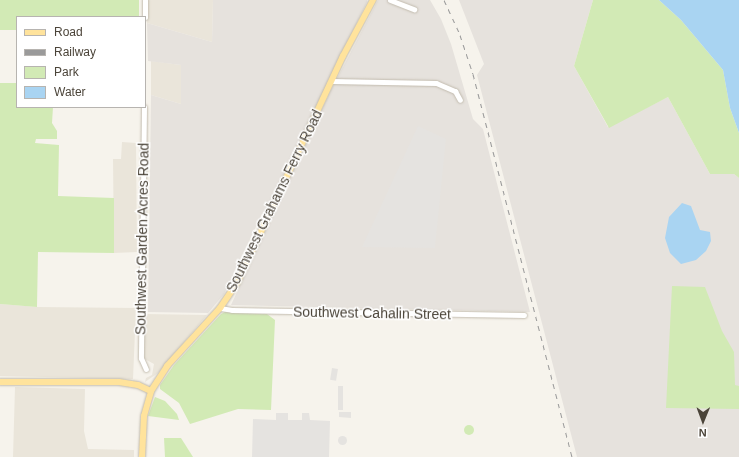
<!DOCTYPE html>
<html>
<head>
<meta charset="utf-8">
<style>
	body { margin:0 }
	#map { position:relative; width:739px; height:457px; overflow:hidden; background:#f6f3ec; font-family:Arial,sans-serif }
	div>[style] { position:absolute }
	.residential>* { inset:0; background:#eae5da }
	.industrial>* { inset:0; background:#e6e2dd }
	.green>* { inset:0; background:#d2eab5 }
	.round { border-radius:50% }
	.parking>* { inset:0; background:#e5e3e0; transform-origin:0 0 }
	.water>* { inset:0; background:#a9d4f2 }
	.roads { filter:drop-shadow(0 0 1px #c2bbae) drop-shadow(0 0 1px #c2bbae) }
	.minor>* { height:5px; margin:-2.5px; padding:0 2.5px; transform-origin:2.5px; border-radius:2.5px; background:#fff }
	.major>* { height:6px; margin:-3px; padding:0 3px; transform-origin:3px; border-radius:3px; background:#ffe39c }
	.rail>* { height:1px; margin-top:-0.5px; transform-origin:0; background:repeating-linear-gradient(90deg,#9a9a9a 0 5px,transparent 0 10px) }
	span { translate:-50% -50%; white-space:nowrap; text-align:center; line-height:1.15; -webkit-text-stroke:3px #fff; paint-order:stroke }
	.street-label { font-size:14px; color:#4b4439 }
	.legend { position:absolute; left:16px; top:16px; width:130px; height:92px; box-sizing:border-box; background:#fff; border:1px solid #b7b4b0; margin:0; padding:5px 7px; list-style:none; font-size:12px; color:#4b4439 }
	.legend li { display:flex; align-items:center; gap:8px; height:20px }
	.legend b { width:20px; border:1px solid #b7b4b0 }
	.north { position:absolute; left:683px; top:401px; width:40px; height:40px; -webkit-text-stroke:3px #fff; paint-order:stroke; rotate:181deg; font-size:11px; font-weight:700; line-height:16px; text-align:center; color:#4b4439 }
	.north::after { content:''; display:block; margin:auto; width:14px; height:18px; background:#4b4439; clip-path:polygon(50% 0,100% 100%,50% 72%,0 100%) }
</style>
</head>
<body>
<div id="map">
	<div class="residential">
		<div style="clip-path:polygon(148px 0,213px 0,212px 42px,147px 23px)"></div>
		<div style="clip-path:polygon(151px 61px,181px 65px,181px 104px,151px 95px)"></div>
		<div style="clip-path:polygon(122px 142px,136px 143px,137px 252px,114px 253px,113px 159px,121px 159px)"></div>
		<div style="clip-path:polygon(0 304px,38px 307px,136px 308px,133px 379px,0 376px)"></div>
		<div style="clip-path:polygon(144px 314px,207px 315px,158px 373px,145px 382px,146px 378px,152px 375px,154px 364px,143px 358px)"></div>
		<div style="clip-path:polygon(15px 387px,85px 389px,84px 431px,88px 449px,134px 450px,134px 457px,13px 457px)"></div>
	</div>
	<div class="industrial">
		<div style="clip-path:polygon(213px 0,367px 0,367px 2px,264px 214px,262px 214px,224px 294px,208px 313px,148px 312px,151px 95px,181px 104px,181px 65px,148px 61px,147px 23px,212px 42px)"></div>
		<div style="clip-path:polygon(378px 0,430px 0,441px 19px,451px 44px,473px 119px,483px 129px,530px 312px,231px 305px,331px 90px)"></div>
		<div style="clip-path:polygon(459px 0,593px 0,574px 66px,608px 127px,668px 97px,710px 174px,734px 174px,739px 178px,739px 457px,577px 457px,477px 75px,484px 64px)"></div>
	</div>
	<div class="green">
		<div style="clip-path:polygon(0 0,139px 0,139px 17px,17px 17px,17px 30px,0 30px)"></div>
		<div style="clip-path:polygon(593px 0,659px 0,681px 20px,723px 70px,730px 108px,739px 133px,739px 178px,734px 174px,710px 174px,668px 97px,609px 128px,574px 66px)"></div>
		<div style="clip-path:polygon(0 83px,17px 83px,17px 107px,53px 107px,52px 123px,57px 131px,57px 139px,36px 139px,35px 143px,59px 145px,58px 196px,114px 198px,114px 253px,38px 252px,37px 307px,0 304px)"></div>
		<div style="clip-path:polygon(672px 286px,705px 287px,722px 331px,734px 352px,735px 385px,739px 386px,739px 409px,666px 408px)"></div>
		<div style="clip-path:polygon(225px 312px,267px 314px,275px 320px,271px 410px,238px 409px,190px 424px,179px 403px,160px 389px,160px 385px,174px 365px,221px 314px)"></div>
		<div style="clip-path:polygon(155px 397px,165px 401px,177px 414px,179px 420px,148px 416px)"></div>
		<div class="round" style="left:464px;top:425px;width:10px;height:10px"></div>
		<div style="clip-path:polygon(164px 438px,181px 438px,193px 457px,165px 457px)"></div>
	</div>
	<div class="parking">
		<div style="clip-path:polygon(418px 126px,446px 139px,435px 248px,362px 247px)"></div>
		<div style="left:332px;top:368px;width:6px;height:12px;rotate:9deg"></div>
		<div style="left:338px;top:386px;width:5px;height:24px"></div>
		<div style="clip-path:polygon(339px 412px,351px 412px,351px 418px,339px 417px)"></div>
		<div style="clip-path:polygon(276px 413px,288px 413px,288px 420px,302px 420px,302px 413px,309px 413px,310px 420px,330px 421px,329px 457px,252px 457px,253px 419px,276px 420px)"></div>
		<div class="round" style="left:337.5px;top:435.5px;width:9px;height:9px"></div>
	</div>
	<div class="water">
		<div style="clip-path:polygon(659px 0,739px 0,739px 133px,730px 108px,723px 70px,681px 20px)"></div>
		<div style="clip-path:polygon(682px 203px,691px 206px,700px 230px,710px 232px,711px 241px,706px 251px,696px 260px,681px 264px,670px 253px,665px 238px,669px 217px)"></div>
	</div>
	<div class="roads">
		<div class="minor">
			<div style="left:390px;top:0;width:26px;rotate:21deg"></div>
			<div style="left:145px;top:17px;width:17px;rotate:-90deg"></div>
			<div style="left:331px;top:81px;width:105px;rotate:1.1deg"></div>
			<div style="left:436px;top:83px;width:21px;rotate:23deg"></div>
			<div style="left:455px;top:91px;width:10px;rotate:61deg"></div>
			<div style="left:144px;top:107px;width:251px;rotate:90.7deg"></div>
			<div style="left:141px;top:358px;width:12px;rotate:66deg"></div>
			<div style="left:220px;top:308px;width:12px;rotate:9deg"></div>
			<div style="left:232px;top:310px;width:292px;rotate:1deg"></div>
		</div>
		<div class="major">
			<div style="left:0;top:382px;width:119px"></div>
			<div style="left:119px;top:382px;width:19px;rotate:9deg"></div>
			<div style="left:138px;top:385px;width:14px;rotate:25deg"></div>
			<div style="left:142px;top:457px;width:41px;rotate:-87.2deg"></div>
			<div style="left:144px;top:416px;width:26px;rotate:-74deg"></div>
			<div style="left:151px;top:391px;width:30px;rotate:-57deg"></div>
			<div style="left:167px;top:366px;width:79px;rotate:-47.6deg"></div>
			<div style="left:220px;top:308px;width:32px;rotate:-56deg"></div>
			<div style="left:238px;top:281px;width:248px;rotate:-65deg"></div>
			<div style="left:343px;top:56px;width:64px;rotate:-61.8deg"></div>
		</div>
	</div>
	<div class="rail">
		<div style="left:444px;top:0;width:38px;rotate:65deg"></div>
		<div style="left:460px;top:35px;width:41px;rotate:71.6deg"></div>
		<div style="left:473px;top:74px;width:396px;rotate:75.5deg"></div>
	</div>
	<div class="street-label">
		<span style="left:274px;top:201px;rotate:-64deg">Southwest Grahams Ferry Road</span>
		<span style="left:142px;top:239px;rotate:-89deg">Southwest Garden Acres Road</span>
		<span style="left:372px;top:313px;rotate:1deg">Southwest Cahalin Street</span>
	</div>
	<ul class="legend">
	<li><b style="height:5px;background:#ffe39c"></b>Road</li>
	<li><b style="height:5px;background:#9a9a9a"></b>Railway</li>
	<li><b style="height:11px;background:#d2eab5"></b>Park</li>
	<li><b style="height:11px;background:#a9d4f2"></b>Water</li>
	</ul>
	<div class="north">N</div>
</div>
</body>
</html>
